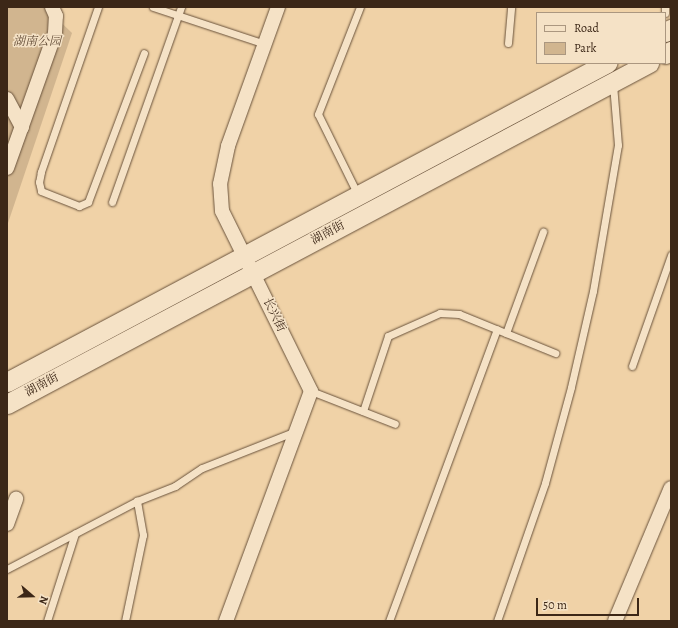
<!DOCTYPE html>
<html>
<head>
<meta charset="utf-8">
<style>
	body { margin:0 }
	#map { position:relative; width:678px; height:628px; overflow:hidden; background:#f0d2a7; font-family:Alegreya,"Noto Serif SC",serif }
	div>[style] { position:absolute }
	.green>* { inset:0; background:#d1b58f }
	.roads { filter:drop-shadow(0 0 1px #69523b) drop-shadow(0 0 1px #69523b) }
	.lane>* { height:7px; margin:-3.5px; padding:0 3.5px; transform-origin:3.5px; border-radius:3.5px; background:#f5e2c6 }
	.street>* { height:14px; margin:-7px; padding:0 7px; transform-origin:7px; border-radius:7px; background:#f5e2c6 }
	.secondary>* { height:19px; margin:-9.5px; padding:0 9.5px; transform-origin:9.5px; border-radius:9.5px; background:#f5e2c6 }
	span { translate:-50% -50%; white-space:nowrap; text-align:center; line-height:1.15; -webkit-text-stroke:3px #f5e2c6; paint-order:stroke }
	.park-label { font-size:12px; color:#614a35; font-style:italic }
	.street-label { font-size:12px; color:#3c2717 }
	.frame { position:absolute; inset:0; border:8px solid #3c2717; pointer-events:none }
	.legend { position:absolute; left:536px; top:12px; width:130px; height:52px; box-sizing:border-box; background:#f5e2c6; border:1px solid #ab9780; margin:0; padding:5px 7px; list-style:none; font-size:12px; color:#3c2717 }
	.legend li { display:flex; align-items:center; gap:8px; height:20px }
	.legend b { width:20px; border:1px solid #ab9780 }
	.north { position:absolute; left:12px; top:576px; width:40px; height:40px; -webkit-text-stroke:3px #f5e2c6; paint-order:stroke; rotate:110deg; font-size:11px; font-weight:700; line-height:16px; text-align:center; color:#3c2717 }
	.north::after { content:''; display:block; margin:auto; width:14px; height:18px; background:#3c2717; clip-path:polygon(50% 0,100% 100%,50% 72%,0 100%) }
	.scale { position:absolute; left:536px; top:598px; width:103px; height:18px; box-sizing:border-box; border:2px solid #3c2717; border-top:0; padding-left:5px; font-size:12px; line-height:14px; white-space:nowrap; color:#3c2717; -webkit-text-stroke:3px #f5e2c6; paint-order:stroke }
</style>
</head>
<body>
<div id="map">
	<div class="green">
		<div style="clip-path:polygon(7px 7px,45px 7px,72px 33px,7px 226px)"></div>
	</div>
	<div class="roads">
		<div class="lane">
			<div style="left:98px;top:7px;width:175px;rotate:109.1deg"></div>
			<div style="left:41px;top:172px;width:10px;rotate:101deg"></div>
			<div style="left:39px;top:182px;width:9px;rotate:77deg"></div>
			<div style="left:41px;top:191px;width:41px;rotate:21.5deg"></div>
			<div style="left:79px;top:206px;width:10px;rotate:-24deg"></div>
			<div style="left:88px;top:202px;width:159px;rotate:-69.4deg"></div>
			<div style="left:153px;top:7px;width:118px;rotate:18.3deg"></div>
			<div style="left:665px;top:7px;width:6px;rotate:90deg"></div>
			<div style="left:508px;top:43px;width:36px;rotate:-85deg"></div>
			<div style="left:358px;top:195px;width:90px;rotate:-116.3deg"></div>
			<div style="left:318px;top:114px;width:115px;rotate:-68.6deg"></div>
			<div style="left:112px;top:202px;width:207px;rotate:-70.5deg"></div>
			<div style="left:506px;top:333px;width:108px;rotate:-69.9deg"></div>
			<div style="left:632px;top:366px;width:118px;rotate:-70.6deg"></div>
			<div style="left:311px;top:391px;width:90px;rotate:21.4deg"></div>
			<div style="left:363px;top:411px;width:79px;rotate:-71.6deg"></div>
			<div style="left:388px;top:336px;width:57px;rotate:-23.9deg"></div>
			<div style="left:440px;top:313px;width:19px;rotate:3deg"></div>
			<div style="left:459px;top:314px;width:104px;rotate:22.1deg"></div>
			<div style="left:7px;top:569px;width:147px;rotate:-27.6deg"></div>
			<div style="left:47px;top:621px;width:92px;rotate:-72.3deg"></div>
			<div style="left:125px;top:621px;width:88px;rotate:-78.2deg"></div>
			<div style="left:143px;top:535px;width:35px;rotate:-100deg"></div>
			<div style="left:137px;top:501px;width:41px;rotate:-21.5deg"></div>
			<div style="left:175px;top:486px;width:32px;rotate:-34deg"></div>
			<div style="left:202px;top:468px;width:101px;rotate:-21.5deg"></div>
			<div style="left:389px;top:621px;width:311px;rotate:-69.7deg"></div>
			<div style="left:497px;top:621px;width:146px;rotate:-70.8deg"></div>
			<div style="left:545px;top:483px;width:99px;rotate:-74.8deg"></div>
			<div style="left:571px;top:387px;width:98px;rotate:-77.1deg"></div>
			<div style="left:593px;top:291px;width:148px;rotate:-80.3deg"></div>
			<div style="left:618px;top:145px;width:61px;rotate:-94.7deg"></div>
		</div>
		<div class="street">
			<div style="left:7px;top:99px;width:32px;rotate:62deg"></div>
			<div style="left:7px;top:168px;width:143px;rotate:-70.4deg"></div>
			<div style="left:55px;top:33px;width:17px;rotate:-87deg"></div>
			<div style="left:56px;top:16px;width:10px;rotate:-114deg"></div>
			<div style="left:7px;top:524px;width:27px;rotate:-70deg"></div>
			<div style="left:226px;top:621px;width:245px;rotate:-69.7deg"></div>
			<div style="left:311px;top:391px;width:201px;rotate:-116.3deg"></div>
			<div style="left:222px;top:211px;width:27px;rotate:-94deg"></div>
			<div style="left:220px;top:184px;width:39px;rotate:-78deg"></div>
			<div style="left:228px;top:146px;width:148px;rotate:-70.2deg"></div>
			<div style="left:615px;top:621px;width:144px;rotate:-67.2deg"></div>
		</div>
		<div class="secondary">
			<div style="left:665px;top:32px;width:7px;rotate:-27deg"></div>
			<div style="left:665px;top:54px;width:7px;rotate:-27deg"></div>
			<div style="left:7px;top:382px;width:680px;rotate:-28deg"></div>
			<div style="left:7px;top:404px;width:727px;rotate:-27.98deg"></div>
		</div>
	</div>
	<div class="park-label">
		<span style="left:37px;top:42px">湖南公园</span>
	</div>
	<div class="street-label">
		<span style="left:328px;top:233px;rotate:-28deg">湖南街</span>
		<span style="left:274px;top:315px;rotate:64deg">长兴街</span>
		<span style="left:42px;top:385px;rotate:-28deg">湖南街</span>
	</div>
	<div class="frame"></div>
	<ul class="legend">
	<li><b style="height:5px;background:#f5e2c6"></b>Road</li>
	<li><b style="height:11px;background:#d1b58f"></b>Park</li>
	</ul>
	<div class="north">N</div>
	<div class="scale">50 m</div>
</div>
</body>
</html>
